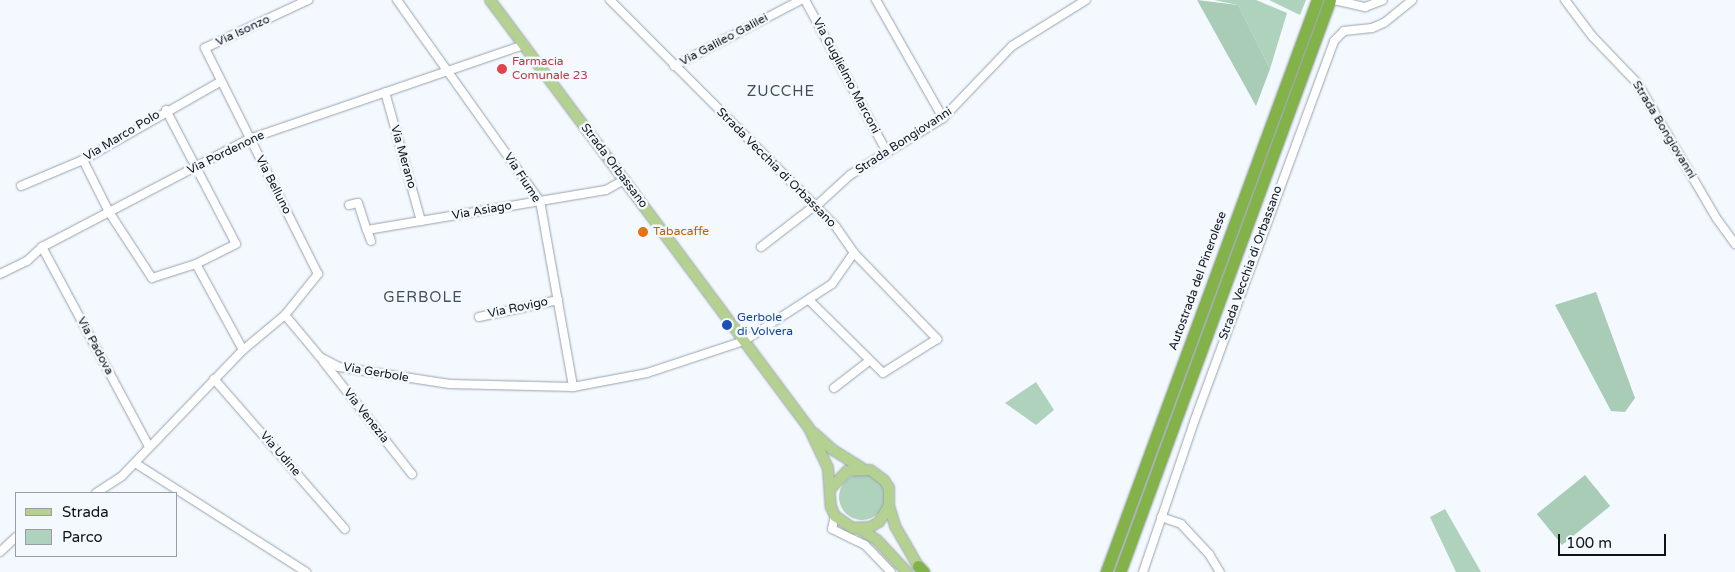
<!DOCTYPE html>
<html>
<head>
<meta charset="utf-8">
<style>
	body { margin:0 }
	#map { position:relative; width:1735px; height:572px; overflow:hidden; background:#f3f9ff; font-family:"Varela Round",sans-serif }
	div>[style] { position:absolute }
	.green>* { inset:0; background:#aed2bb }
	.round { border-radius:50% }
	.forest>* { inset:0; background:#a8ccb6; transform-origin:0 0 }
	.roads { filter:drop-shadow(0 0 1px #99a2ab) drop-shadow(0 0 1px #99a2ab) }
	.minor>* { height:8px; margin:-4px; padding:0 4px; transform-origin:4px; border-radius:4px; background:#fff }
	.major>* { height:10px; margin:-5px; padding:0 5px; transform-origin:5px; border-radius:5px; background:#b5d191 }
	.highway>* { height:11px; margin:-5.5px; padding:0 5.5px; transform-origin:5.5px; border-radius:5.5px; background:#83b348 }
	.dots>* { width:14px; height:14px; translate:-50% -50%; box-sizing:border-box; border:2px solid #f3f9ff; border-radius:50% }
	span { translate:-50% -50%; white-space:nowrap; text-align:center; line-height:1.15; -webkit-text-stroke:5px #f3f9ff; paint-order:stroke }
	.street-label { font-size:12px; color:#101316 }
	.health-label { font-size:12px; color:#be3a42 }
	.left { translate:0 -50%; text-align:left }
	.food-label { font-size:12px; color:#c56008 }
	.transit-label { font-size:12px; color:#164399 }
	.quarter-label { font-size:15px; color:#464e55; letter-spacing:1px }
	.legend { position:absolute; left:15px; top:492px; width:162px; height:65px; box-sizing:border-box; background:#f3f9ff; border:1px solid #989da2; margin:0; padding:6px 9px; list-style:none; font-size:15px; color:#101316 }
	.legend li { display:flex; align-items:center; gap:10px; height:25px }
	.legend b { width:25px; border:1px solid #989da2 }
	.scale { position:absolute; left:1558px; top:534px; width:108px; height:22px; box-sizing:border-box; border:2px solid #101316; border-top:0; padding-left:6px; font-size:15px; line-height:18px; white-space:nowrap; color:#101316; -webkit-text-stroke:4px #f3f9ff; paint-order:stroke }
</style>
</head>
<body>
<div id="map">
	<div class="green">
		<div style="clip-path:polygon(1214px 0,1256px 0,1287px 13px,1270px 69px,1238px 5px)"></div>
		<div style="clip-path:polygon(1269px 0,1306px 0,1300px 15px)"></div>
		<div style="clip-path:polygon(1036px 382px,1054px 410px,1036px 425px,1005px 403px)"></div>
		<div class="round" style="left:839px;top:474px;width:46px;height:46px"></div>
		<div style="clip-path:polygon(1445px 509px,1481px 572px,1456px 572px,1430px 517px)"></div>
	</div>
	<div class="forest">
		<div style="clip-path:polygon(1197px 0,1238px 5px,1270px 69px,1256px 106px)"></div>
		<div style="clip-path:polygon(1596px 292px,1635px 398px,1625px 412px,1611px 411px,1555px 305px)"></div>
		<div style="left:1585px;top:475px;width:40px;height:62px;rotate:51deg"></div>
	</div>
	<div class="roads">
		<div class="minor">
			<div style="left:397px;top:0;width:247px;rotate:54.6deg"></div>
			<div style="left:540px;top:201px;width:189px;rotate:79.9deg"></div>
			<div style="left:610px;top:0;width:320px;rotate:45.1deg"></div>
			<div style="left:836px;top:227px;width:32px;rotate:55deg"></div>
			<div style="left:854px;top:253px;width:120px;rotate:46deg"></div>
			<div style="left:937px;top:339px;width:64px;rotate:147.8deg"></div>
			<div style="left:883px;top:373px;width:103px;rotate:-135.4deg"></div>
			<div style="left:805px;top:0;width:173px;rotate:61.7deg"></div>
			<div style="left:876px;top:0;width:136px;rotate:60.4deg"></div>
			<div style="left:1334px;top:0;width:32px;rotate:13deg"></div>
			<div style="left:1365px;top:7px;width:19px;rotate:-21deg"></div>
			<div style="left:1565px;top:0;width:45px;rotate:53.1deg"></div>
			<div style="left:1592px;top:36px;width:66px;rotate:46.2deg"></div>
			<div style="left:1638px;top:84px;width:156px;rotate:59.7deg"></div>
			<div style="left:1717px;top:219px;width:31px;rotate:54deg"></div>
			<div style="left:674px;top:66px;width:143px;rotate:-27.5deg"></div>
			<div style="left:385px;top:92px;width:134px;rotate:74.4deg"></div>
			<div style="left:166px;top:110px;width:151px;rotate:62.4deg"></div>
			<div style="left:236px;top:244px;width:45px;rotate:153.4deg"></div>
			<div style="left:196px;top:264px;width:98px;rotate:61.3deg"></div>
			<div style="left:83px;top:160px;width:58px;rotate:63.4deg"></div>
			<div style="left:109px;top:212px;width:79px;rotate:56.9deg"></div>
			<div style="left:152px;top:278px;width:46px;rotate:-17.7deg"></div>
			<div style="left:21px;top:186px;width:67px;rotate:-22.8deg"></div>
			<div style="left:83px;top:160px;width:158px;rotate:-29.7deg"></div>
			<div style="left:349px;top:205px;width:9px;rotate:-13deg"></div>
			<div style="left:358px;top:203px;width:28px;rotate:72deg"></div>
			<div style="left:814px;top:208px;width:49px;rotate:-42.5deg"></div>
			<div style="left:850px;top:175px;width:109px;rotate:-31.5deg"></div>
			<div style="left:943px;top:118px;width:100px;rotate:-46.2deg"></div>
			<div style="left:1012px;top:46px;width:87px;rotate:-31.9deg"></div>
			<div style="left:371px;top:241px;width:12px;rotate:-110deg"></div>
			<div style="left:367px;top:230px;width:242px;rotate:-9.5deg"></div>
			<div style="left:606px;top:190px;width:21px;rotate:-29deg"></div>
			<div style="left:42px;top:247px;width:225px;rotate:61.8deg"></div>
			<div style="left:761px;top:247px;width:66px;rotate:-37.6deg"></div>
			<div style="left:0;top:274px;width:30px;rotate:-26deg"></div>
			<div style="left:27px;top:261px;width:21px;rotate:-43deg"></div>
			<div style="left:42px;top:247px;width:233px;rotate:-27.6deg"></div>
			<div style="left:249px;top:139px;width:291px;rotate:-18.9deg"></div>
			<div style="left:285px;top:315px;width:55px;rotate:50.2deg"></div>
			<div style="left:320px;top:357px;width:21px;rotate:28deg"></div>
			<div style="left:339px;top:367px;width:112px;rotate:8.7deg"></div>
			<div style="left:450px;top:384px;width:123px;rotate:1.4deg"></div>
			<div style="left:573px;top:387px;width:75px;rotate:-10.7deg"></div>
			<div style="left:647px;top:373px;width:102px;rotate:-18.3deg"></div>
			<div style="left:744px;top:341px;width:105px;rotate:-32.9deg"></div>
			<div style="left:832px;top:284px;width:38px;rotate:-55deg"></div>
			<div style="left:479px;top:317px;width:81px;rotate:-12.1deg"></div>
			<div style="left:323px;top:361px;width:144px;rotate:51.8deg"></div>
			<div style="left:214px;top:379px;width:199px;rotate:48.9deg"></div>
			<div style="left:834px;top:388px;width:44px;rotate:-37.6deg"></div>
			<div style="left:135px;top:463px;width:203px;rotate:32.5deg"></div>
			<div style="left:96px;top:493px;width:31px;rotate:-33deg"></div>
			<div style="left:122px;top:476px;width:175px;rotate:-46.2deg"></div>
			<div style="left:243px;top:350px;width:55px;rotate:-39.8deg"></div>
			<div style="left:285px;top:315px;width:53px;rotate:-51.2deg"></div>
			<div style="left:318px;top:274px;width:253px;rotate:-116.6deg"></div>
			<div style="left:205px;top:48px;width:114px;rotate:-25deg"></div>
			<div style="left:835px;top:516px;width:13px;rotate:103deg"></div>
			<div style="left:832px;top:529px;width:37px;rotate:26deg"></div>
			<div style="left:865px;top:545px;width:37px;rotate:46deg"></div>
			<div style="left:1161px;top:517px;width:21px;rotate:19deg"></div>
			<div style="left:1181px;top:524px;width:41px;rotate:47deg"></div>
			<div style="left:1209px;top:554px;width:21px;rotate:59deg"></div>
			<div style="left:0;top:552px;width:22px;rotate:-43deg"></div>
			<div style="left:1143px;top:572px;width:158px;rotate:-71.2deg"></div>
			<div style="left:1194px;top:422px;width:406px;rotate:-69.8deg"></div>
			<div style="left:1334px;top:41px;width:14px;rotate:-45deg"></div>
			<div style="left:1344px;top:31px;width:28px;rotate:-6deg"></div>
			<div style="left:1372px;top:28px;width:13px;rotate:-23deg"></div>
			<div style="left:1384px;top:23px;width:36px;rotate:-39deg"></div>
		</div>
		<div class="major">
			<div style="left:490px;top:0;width:534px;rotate:53.3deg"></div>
			<div style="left:809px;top:428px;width:44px;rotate:64.6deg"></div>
			<div style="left:828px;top:468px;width:39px;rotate:86deg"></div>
			<div style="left:831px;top:507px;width:10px;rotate:66deg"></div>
			<div style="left:835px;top:516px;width:22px;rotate:34deg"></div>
			<div style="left:853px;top:528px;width:17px;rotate:-3deg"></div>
			<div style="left:870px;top:527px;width:10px;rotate:-29deg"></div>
			<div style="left:879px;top:522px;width:19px;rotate:-58deg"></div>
			<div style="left:889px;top:506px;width:18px;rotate:-90deg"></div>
			<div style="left:889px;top:488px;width:9px;rotate:-122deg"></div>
			<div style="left:884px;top:480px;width:17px;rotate:-144deg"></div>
			<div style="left:870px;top:470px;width:23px;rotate:178deg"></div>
			<div style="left:847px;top:471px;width:23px;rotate:133deg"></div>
			<div style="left:814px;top:433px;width:25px;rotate:42deg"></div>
			<div style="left:833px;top:450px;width:34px;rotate:32deg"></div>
			<div style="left:889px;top:506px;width:21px;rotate:73deg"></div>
			<div style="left:895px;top:526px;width:52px;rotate:60deg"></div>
			<div style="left:860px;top:529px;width:20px;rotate:33deg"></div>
			<div style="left:877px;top:540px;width:44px;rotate:46.8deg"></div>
		</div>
		<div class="highway">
			<div style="left:918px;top:566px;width:8px;rotate:45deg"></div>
			<div style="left:1106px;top:572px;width:610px;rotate:-69.75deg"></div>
			<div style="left:1120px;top:572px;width:609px;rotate:-69.84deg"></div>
		</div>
	</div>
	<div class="dots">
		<div style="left:502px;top:69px;background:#e0444e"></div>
		<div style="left:643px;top:232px;background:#e8710a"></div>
		<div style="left:727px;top:325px;background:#1a4fb4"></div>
	</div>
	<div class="street-label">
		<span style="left:243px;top:31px;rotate:-25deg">Via Isonzo</span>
		<span style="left:724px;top:40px;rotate:-28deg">Via Galileo Galilei</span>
		<span style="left:846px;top:76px;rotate:62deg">Via Guglielmo Marconi</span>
		<span style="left:1664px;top:130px;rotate:59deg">Strada Bongiovanni</span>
		<span style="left:122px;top:136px;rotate:-31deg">Via Marco Polo</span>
		<span style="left:904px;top:141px;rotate:-33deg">Strada Bongiovanni</span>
		<span style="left:226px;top:153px;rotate:-26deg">Via Pordenone</span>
		<span style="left:403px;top:157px;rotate:74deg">Via Merano</span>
		<span style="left:614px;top:166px;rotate:53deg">Strada Orbassano</span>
		<span style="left:776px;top:168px;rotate:45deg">Strada Vecchia di Orbassano</span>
		<span style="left:522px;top:178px;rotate:57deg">Via Fiume</span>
		<span style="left:273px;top:185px;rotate:63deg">Via Belluno</span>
		<span style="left:482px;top:211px;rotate:-10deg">Via Asiago</span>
		<span style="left:1251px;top:263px;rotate:-70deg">Strada Vecchia di Orbassano</span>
		<span style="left:1198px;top:281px;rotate:-70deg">Autostrada del Pinerolese</span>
		<span style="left:518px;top:308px;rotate:-12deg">Via Rovigo</span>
		<span style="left:95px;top:346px;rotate:62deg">Via Padova</span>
		<span style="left:376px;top:373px;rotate:10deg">Via Gerbole</span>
		<span style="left:366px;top:416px;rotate:52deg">Via Venezia</span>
		<span style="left:280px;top:454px;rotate:49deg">Via Udine</span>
	</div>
	<div class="health-label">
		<span class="left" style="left:512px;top:69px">Farmacia<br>Comunale 23</span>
	</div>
	<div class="food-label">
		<span class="left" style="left:653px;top:232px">Tabacaffe</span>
	</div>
	<div class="transit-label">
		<span class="left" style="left:737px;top:325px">Gerbole<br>di Volvera</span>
	</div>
	<div class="quarter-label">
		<span style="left:781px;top:92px">ZUCCHE</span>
		<span style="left:423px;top:298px">GERBOLE</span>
	</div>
	<ul class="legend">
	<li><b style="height:6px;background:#b5d191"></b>Strada</li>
	<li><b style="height:14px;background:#aed2bb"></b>Parco</li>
	</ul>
	<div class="scale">100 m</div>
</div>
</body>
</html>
